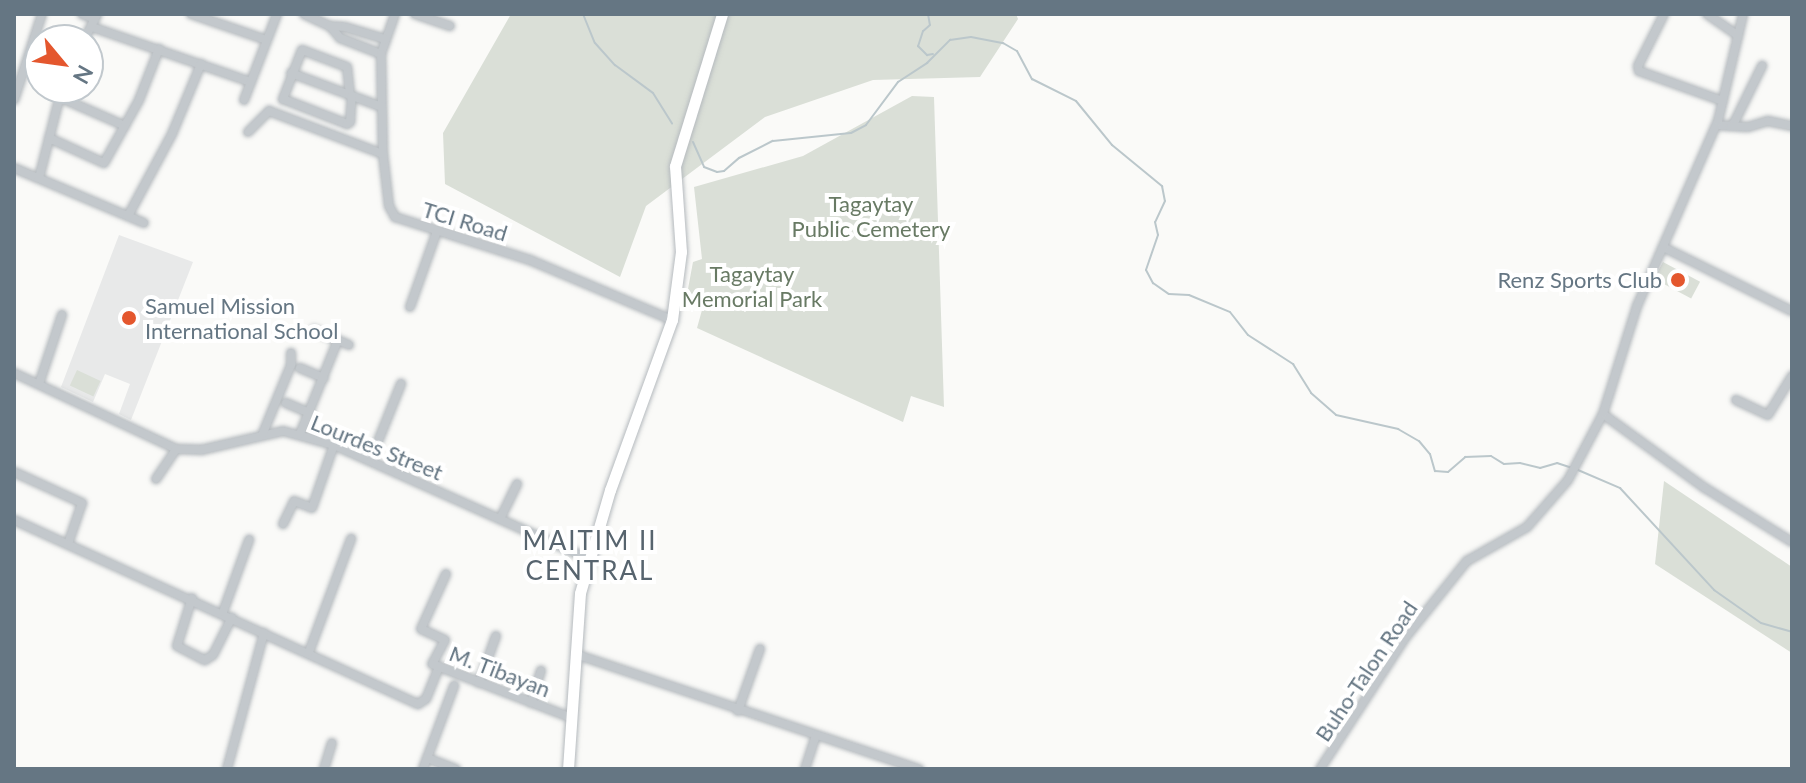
<!DOCTYPE html>
<html>
<head>
<meta charset="utf-8">
<style>
	body { margin:0 }
	#map { position:relative; width:1806px; height:783px; overflow:hidden; background:#fafaf8; font-family:Lato,sans-serif }
	div>[style] { position:absolute }
	.built>* { inset:0; background:#e8e9e9 }
	.green>* { inset:0; background:#dadfd7; transform-origin:0 0 }
	.stream>* { height:2px; margin:-1px; padding:0 1px; transform-origin:1px; border-radius:1px; background:#bbc7cb }
	.roads { filter:drop-shadow(0 0 2px #b5babe) drop-shadow(0 0 2px #b5babe) }
	.minor>* { height:8px; margin:-4px; padding:0 4px; transform-origin:4px; border-radius:4px; background:#c3c8cc }
	.major>* { height:11px; margin:-5.5px; padding:0 5.5px; transform-origin:5.5px; border-radius:5.5px; background:#fff }
	.dots>* { width:22px; height:22px; translate:-50% -50%; box-sizing:border-box; border:4px solid #fff; border-radius:50% }
	span { translate:-50% -50%; white-space:nowrap; text-align:center; line-height:1.15; -webkit-text-stroke:8px #fff; paint-order:stroke }
	.park-label { font-size:22px; color:#687a64 }
	.street-label { font-size:22px; color:#657683 }
	.poi-label { font-size:22px; color:#657683 }
	.right { translate:-100% -50%; text-align:right }
	.left { translate:0 -50%; text-align:left }
	.quarter-label { font-size:26px; color:#57646e; letter-spacing:2px }
	.frame { position:absolute; inset:0; border:16px solid #657683; pointer-events:none }
	.north { position:absolute; left:24px; top:24px; width:80px; height:80px; box-sizing:border-box; background:#fff; border:2px solid #c1c8cd; border-radius:50%; rotate:119deg; font-size:22px; font-weight:700; line-height:32px; text-align:center; color:#657683 }
	.north::after { content:''; display:block; margin:auto; width:28px; height:36px; background:#e4572e; clip-path:polygon(50% 0,100% 100%,50% 72%,0 100%) }
</style>
</head>
<body>
<div id="map">
	<div class="built">
		<div style="clip-path:polygon(119px 235px,193px 262px,131px 420px,119px 414px,130px 384px,105px 374px,93px 402px,61px 387px)"></div>
	</div>
	<div class="green">
		<div style="clip-path:polygon(511px 14px,1016px 14px,1018px 19px,980px 77px,873px 80px,765px 117px,646px 206px,620px 277px,445px 184px,443px 133px)"></div>
		<div style="clip-path:polygon(912px 96px,934px 97px,944px 407px,911px 396px,903px 422px,697px 328px,702px 310px,685px 305px,693px 262px,702px 259px,694px 187px,803px 156px)"></div>
		<div style="left:1663px;top:262px;width:42px;height:19px;rotate:28deg"></div>
		<div style="left:77px;top:370px;width:26px;height:17px;rotate:25deg"></div>
		<div style="clip-path:polygon(1664px 481px,1792px 567px,1792px 653px,1655px 564px)"></div>
	</div>
	<div class="stream">
		<div style="left:583px;top:14px;width:31px;rotate:68deg"></div>
		<div style="left:595px;top:43px;width:30px;rotate:48deg"></div>
		<div style="left:615px;top:65px;width:47px;rotate:36.4deg"></div>
		<div style="left:653px;top:93px;width:36px;rotate:58deg"></div>
		<div style="left:928px;top:14px;width:11px;rotate:80deg"></div>
		<div style="left:930px;top:25px;width:9px;rotate:139deg"></div>
		<div style="left:923px;top:31px;width:16px;rotate:108deg"></div>
		<div style="left:918px;top:46px;width:13px;rotate:45deg"></div>
		<div style="left:927px;top:55px;width:6px;rotate:-9deg"></div>
		<div style="left:693px;top:142px;width:27px;rotate:66deg"></div>
		<div style="left:704px;top:167px;width:14px;rotate:21deg"></div>
		<div style="left:717px;top:172px;width:7px;rotate:-8deg"></div>
		<div style="left:724px;top:171px;width:20px;rotate:-41deg"></div>
		<div style="left:739px;top:158px;width:38px;rotate:-27deg"></div>
		<div style="left:773px;top:141px;width:78px;rotate:-5.9deg"></div>
		<div style="left:851px;top:133px;width:17px;rotate:-28deg"></div>
		<div style="left:866px;top:125px;width:54px;rotate:-53.3deg"></div>
		<div style="left:898px;top:82px;width:35px;rotate:-33deg"></div>
		<div style="left:927px;top:63px;width:33px;rotate:-45deg"></div>
		<div style="left:950px;top:40px;width:21px;rotate:-8deg"></div>
		<div style="left:971px;top:37px;width:33px;rotate:11deg"></div>
		<div style="left:1003px;top:43px;width:16px;rotate:30deg"></div>
		<div style="left:1017px;top:51px;width:32px;rotate:62deg"></div>
		<div style="left:1032px;top:79px;width:49px;rotate:26.6deg"></div>
		<div style="left:1076px;top:101px;width:57px;rotate:50.7deg"></div>
		<div style="left:1112px;top:145px;width:65px;rotate:39.4deg"></div>
		<div style="left:1162px;top:186px;width:15px;rotate:79deg"></div>
		<div style="left:1165px;top:201px;width:23px;rotate:115deg"></div>
		<div style="left:1155px;top:222px;width:13px;rotate:77deg"></div>
		<div style="left:1158px;top:235px;width:37px;rotate:109deg"></div>
		<div style="left:1146px;top:270px;width:15px;rotate:62deg"></div>
		<div style="left:1153px;top:283px;width:19px;rotate:35deg"></div>
		<div style="left:1169px;top:294px;width:20px;rotate:3deg"></div>
		<div style="left:1189px;top:295px;width:44px;rotate:22.5deg"></div>
		<div style="left:1230px;top:312px;width:29px;rotate:52deg"></div>
		<div style="left:1248px;top:335px;width:54px;rotate:32.8deg"></div>
		<div style="left:1293px;top:364px;width:34px;rotate:58deg"></div>
		<div style="left:1311px;top:393px;width:33px;rotate:41deg"></div>
		<div style="left:1336px;top:415px;width:64px;rotate:12.7deg"></div>
		<div style="left:1398px;top:429px;width:24px;rotate:30deg"></div>
		<div style="left:1419px;top:441px;width:17px;rotate:50deg"></div>
		<div style="left:1430px;top:454px;width:18px;rotate:74deg"></div>
		<div style="left:1435px;top:471px;width:13px;rotate:4deg"></div>
		<div style="left:1448px;top:472px;width:23px;rotate:-41deg"></div>
		<div style="left:1465px;top:457px;width:26px;rotate:-2deg"></div>
		<div style="left:1491px;top:456px;width:15px;rotate:32deg"></div>
		<div style="left:1504px;top:464px;width:16px;rotate:-4deg"></div>
		<div style="left:1520px;top:463px;width:21px;rotate:14deg"></div>
		<div style="left:1540px;top:468px;width:18px;rotate:-16deg"></div>
		<div style="left:1557px;top:463px;width:16px;rotate:18deg"></div>
		<div style="left:1578px;top:470px;width:46px;rotate:23.2deg"></div>
		<div style="left:1620px;top:488px;width:139px;rotate:47.3deg"></div>
		<div style="left:1714px;top:590px;width:57px;rotate:35.1deg"></div>
		<div style="left:1761px;top:623px;width:32px;rotate:16deg"></div>
	</div>
	<div class="roads">
		<div class="minor">
			<div style="left:82px;top:14px;width:14px;rotate:21deg"></div>
			<div style="left:191px;top:14px;width:80px;rotate:18.9deg"></div>
			<div style="left:304px;top:14px;width:29px;rotate:25deg"></div>
			<div style="left:330px;top:26px;width:16px;rotate:50deg"></div>
			<div style="left:340px;top:38px;width:44px;rotate:21.3deg"></div>
			<div style="left:395px;top:14px;width:42px;rotate:109.3deg"></div>
			<div style="left:381px;top:54px;width:100px;rotate:88.9deg"></div>
			<div style="left:383px;top:154px;width:52px;rotate:83.4deg"></div>
			<div style="left:389px;top:206px;width:13px;rotate:61deg"></div>
			<div style="left:395px;top:217px;width:142px;rotate:17.7deg"></div>
			<div style="left:530px;top:260px;width:154px;rotate:22.9deg"></div>
			<div style="left:415px;top:14px;width:37px;rotate:19deg"></div>
			<div style="left:1664px;top:14px;width:58px;rotate:116.6deg"></div>
			<div style="left:1638px;top:66px;width:5px;rotate:79deg"></div>
			<div style="left:1639px;top:71px;width:89px;rotate:19.7deg"></div>
			<div style="left:1707px;top:14px;width:38px;rotate:35deg"></div>
			<div style="left:330px;top:26px;width:15px;rotate:4deg"></div>
			<div style="left:345px;top:27px;width:42px;rotate:16.7deg"></div>
			<div style="left:92px;top:27px;width:168px;rotate:19.1deg"></div>
			<div style="left:84px;top:40px;width:29px;rotate:-63deg"></div>
			<div style="left:291px;top:73px;width:97px;rotate:20.5deg"></div>
			<div style="left:350px;top:95px;width:28px;rotate:-96deg"></div>
			<div style="left:347px;top:67px;width:48px;rotate:-159.3deg"></div>
			<div style="left:302px;top:50px;width:53px;rotate:111.2deg"></div>
			<div style="left:283px;top:99px;width:69px;rotate:21.3deg"></div>
			<div style="left:347px;top:124px;width:4px;rotate:-34deg"></div>
			<div style="left:350px;top:122px;width:26px;rotate:-86deg"></div>
			<div style="left:59px;top:97px;width:72px;rotate:23.7deg"></div>
			<div style="left:14px;top:100px;width:90px;rotate:-72deg"></div>
			<div style="left:244px;top:100px;width:92px;rotate:-69deg"></div>
			<div style="left:1717px;top:125px;width:13px;rotate:4deg"></div>
			<div style="left:1730px;top:126px;width:5px;rotate:-37deg"></div>
			<div style="left:1734px;top:123px;width:64px;rotate:-63.8deg"></div>
			<div style="left:1731px;top:126px;width:17px;rotate:3deg"></div>
			<div style="left:1748px;top:127px;width:21px;rotate:-17deg"></div>
			<div style="left:1768px;top:121px;width:25px;rotate:12deg"></div>
			<div style="left:248px;top:132px;width:30px;rotate:-45deg"></div>
			<div style="left:269px;top:111px;width:122px;rotate:20.7deg"></div>
			<div style="left:49px;top:138px;width:60px;rotate:24.4deg"></div>
			<div style="left:104px;top:163px;width:72px;rotate:-60.9deg"></div>
			<div style="left:139px;top:100px;width:55px;rotate:-68.6deg"></div>
			<div style="left:14px;top:168px;width:141px;rotate:22.9deg"></div>
			<div style="left:39px;top:178px;width:93px;rotate:-75.7deg"></div>
			<div style="left:128px;top:216px;width:93px;rotate:-61.8deg"></div>
			<div style="left:172px;top:134px;width:76px;rotate:-67.5deg"></div>
			<div style="left:1663px;top:247px;width:144px;rotate:26.4deg"></div>
			<div style="left:410px;top:307px;width:81px;rotate:-70.4deg"></div>
			<div style="left:314px;top:330px;width:38px;rotate:23deg"></div>
			<div style="left:300px;top:368px;width:26px;rotate:23deg"></div>
			<div style="left:14px;top:373px;width:179px;rotate:25.1deg"></div>
			<div style="left:176px;top:449px;width:25px;rotate:2deg"></div>
			<div style="left:201px;top:450px;width:84px;rotate:-13deg"></div>
			<div style="left:283px;top:431px;width:53px;rotate:15.4deg"></div>
			<div style="left:334px;top:445px;width:279px;rotate:24.1deg"></div>
			<div style="left:39px;top:384px;width:73px;rotate:-71.6deg"></div>
			<div style="left:1736px;top:400px;width:35px;rotate:25deg"></div>
			<div style="left:1768px;top:415px;width:46px;rotate:-58.4deg"></div>
			<div style="left:286px;top:403px;width:26px;rotate:23deg"></div>
			<div style="left:1603px;top:414px;width:126px;rotate:36deg"></div>
			<div style="left:1705px;top:488px;width:102px;rotate:31.8deg"></div>
			<div style="left:263px;top:433px;width:74px;rotate:-67.6deg"></div>
			<div style="left:291px;top:365px;width:12px;rotate:-90deg"></div>
			<div style="left:300px;top:434px;width:101px;rotate:-68deg"></div>
			<div style="left:371px;top:459px;width:81px;rotate:-68.2deg"></div>
			<div style="left:14px;top:472px;width:75px;rotate:24.5deg"></div>
			<div style="left:82px;top:503px;width:43px;rotate:108.9deg"></div>
			<div style="left:156px;top:479px;width:36px;rotate:-56deg"></div>
			<div style="left:500px;top:519px;width:39px;rotate:-64deg"></div>
			<div style="left:14px;top:520px;width:444px;rotate:24.5deg"></div>
			<div style="left:418px;top:704px;width:9px;rotate:-32deg"></div>
			<div style="left:426px;top:699px;width:35px;rotate:-68deg"></div>
			<div style="left:283px;top:524px;width:25px;rotate:-64deg"></div>
			<div style="left:294px;top:501px;width:19px;rotate:21deg"></div>
			<div style="left:312px;top:508px;width:67px;rotate:-70.8deg"></div>
			<div style="left:446px;top:574px;width:60px;rotate:114.4deg"></div>
			<div style="left:421px;top:629px;width:26px;rotate:25deg"></div>
			<div style="left:445px;top:640px;width:27px;rotate:118deg"></div>
			<div style="left:432px;top:664px;width:150px;rotate:21.1deg"></div>
			<div style="left:192px;top:598px;width:50px;rotate:107.4deg"></div>
			<div style="left:177px;top:646px;width:31px;rotate:27deg"></div>
			<div style="left:205px;top:660px;width:9px;rotate:-32deg"></div>
			<div style="left:213px;top:655px;width:42px;rotate:-63.4deg"></div>
			<div style="left:223px;top:612px;width:77px;rotate:-70.1deg"></div>
			<div style="left:309px;top:652px;width:121px;rotate:-69.6deg"></div>
			<div style="left:575px;top:654px;width:363px;rotate:18.5deg"></div>
			<div style="left:479px;top:683px;width:50px;rotate:-70.1deg"></div>
			<div style="left:531px;top:703px;width:34px;rotate:-73deg"></div>
			<div style="left:738px;top:711px;width:66px;rotate:-70.5deg"></div>
			<div style="left:427px;top:758px;width:31px;rotate:21deg"></div>
			<div style="left:227px;top:769px;width:141px;rotate:-74.8deg"></div>
			<div style="left:324px;top:769px;width:27px;rotate:-73deg"></div>
			<div style="left:423px;top:769px;width:89px;rotate:-69.5deg"></div>
			<div style="left:805px;top:769px;width:35px;rotate:-72deg"></div>
			<div style="left:1320px;top:769px;width:156px;rotate:-57deg"></div>
			<div style="left:1405px;top:638px;width:99px;rotate:-51.2deg"></div>
			<div style="left:1467px;top:561px;width:69px;rotate:-29.5deg"></div>
			<div style="left:1527px;top:527px;width:62px;rotate:-48.9deg"></div>
			<div style="left:1568px;top:480px;width:75px;rotate:-62.1deg"></div>
			<div style="left:1603px;top:414px;width:113px;rotate:-72.5deg"></div>
			<div style="left:1637px;top:306px;width:202px;rotate:-66.4deg"></div>
			<div style="left:1718px;top:121px;width:110px;rotate:-76.8deg"></div>
		</div>
		<div class="major">
			<div style="left:568px;top:769px;width:176px;rotate:-86.1deg"></div>
			<div style="left:580px;top:593px;width:107px;rotate:-73.8deg"></div>
			<div style="left:610px;top:490px;width:181px;rotate:-70deg"></div>
			<div style="left:672px;top:320px;width:69px;rotate:-82.5deg"></div>
			<div style="left:681px;top:252px;width:86px;rotate:-94deg"></div>
			<div style="left:675px;top:166px;width:159px;rotate:-72.8deg"></div>
		</div>
	</div>
	<div class="dots">
		<div style="left:1678px;top:280px;background:#e4572e"></div>
		<div style="left:129px;top:318px;background:#e4572e"></div>
	</div>
	<div class="park-label">
		<span style="left:871px;top:216px">Tagaytay<br>Public Cemetery</span>
		<span style="left:752px;top:286px">Tagaytay<br>Memorial Park</span>
	</div>
	<div class="street-label">
		<span style="left:465px;top:221px;rotate:17deg">TCI Road</span>
		<span style="left:377px;top:447px;rotate:22deg">Lourdes Street</span>
		<span style="left:500px;top:671px;rotate:21deg">M. Tibayan</span>
		<span style="left:1366px;top:671px;rotate:-56deg">Buho-Talon Road</span>
	</div>
	<div class="poi-label">
		<span class="right" style="left:1662px;top:280px">Renz Sports Club</span>
		<span class="left" style="left:145px;top:318px">Samuel Mission<br>International School</span>
	</div>
	<div class="quarter-label">
		<span style="left:590px;top:556px">MAITIM II<br>CENTRAL</span>
	</div>
	<div class="frame"></div>
	<div class="north">N</div>
</div>
</body>
</html>
